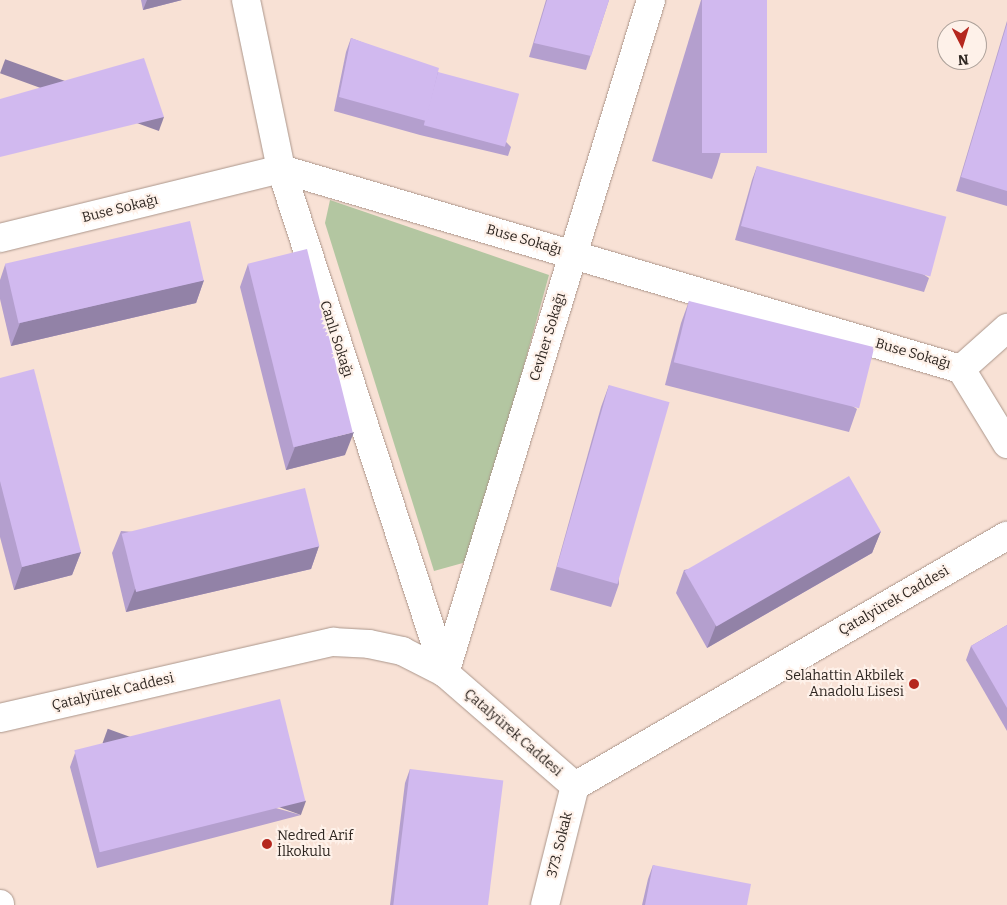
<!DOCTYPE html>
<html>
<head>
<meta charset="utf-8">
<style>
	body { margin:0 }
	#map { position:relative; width:1007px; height:905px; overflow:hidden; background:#f8e1d5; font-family:Bitter,serif }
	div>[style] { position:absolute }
	.green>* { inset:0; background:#b3c6a1 }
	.roads { filter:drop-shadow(0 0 1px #ab968b) drop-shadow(0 0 1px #ab968b) }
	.minor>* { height:28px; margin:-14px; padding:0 14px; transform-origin:14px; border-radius:14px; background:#fff }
	.tertiary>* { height:28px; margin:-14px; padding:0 14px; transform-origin:14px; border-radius:14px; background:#fff }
	.wall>* { inset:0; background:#b49fce }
	.shaded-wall>* { inset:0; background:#9282a7; transform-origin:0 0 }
	.building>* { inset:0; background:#d1b9ef; transform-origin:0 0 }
	.dots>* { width:14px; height:14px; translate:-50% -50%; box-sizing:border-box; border:2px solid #fef1e9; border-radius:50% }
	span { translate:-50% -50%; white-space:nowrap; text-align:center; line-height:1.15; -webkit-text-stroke:4px #fef1e9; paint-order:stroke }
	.street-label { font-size:14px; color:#2f2722 }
	.poi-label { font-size:14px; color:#2f2722 }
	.right { translate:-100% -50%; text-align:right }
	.left { translate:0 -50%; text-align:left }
	.north { position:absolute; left:937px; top:20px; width:50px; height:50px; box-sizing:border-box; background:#fef1e9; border:1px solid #aba099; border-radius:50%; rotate:175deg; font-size:14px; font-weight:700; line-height:20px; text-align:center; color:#2f2722 }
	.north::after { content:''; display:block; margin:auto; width:18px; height:22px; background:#b5271e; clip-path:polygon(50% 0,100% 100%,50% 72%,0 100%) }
</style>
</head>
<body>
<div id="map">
	<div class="green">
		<div style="clip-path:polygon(330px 200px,549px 275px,470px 561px,434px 571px,325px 223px)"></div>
	</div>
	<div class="roads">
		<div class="minor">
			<div style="left:246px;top:0;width:173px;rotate:78.3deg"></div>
			<div style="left:281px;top:169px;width:530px;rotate:71.98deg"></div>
			<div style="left:0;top:238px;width:289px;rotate:-13.8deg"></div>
			<div style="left:281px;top:169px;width:709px;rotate:16.39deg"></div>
			<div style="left:961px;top:369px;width:88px;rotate:58.5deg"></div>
			<div style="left:961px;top:369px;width:62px;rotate:-41.7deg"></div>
			<div style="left:445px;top:673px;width:704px;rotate:-72.98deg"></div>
			<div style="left:545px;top:905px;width:123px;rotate:-75.9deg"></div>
		</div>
		<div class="tertiary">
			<div style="left:0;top:718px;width:342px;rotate:-12.9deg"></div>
			<div style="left:333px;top:642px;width:36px;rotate:3deg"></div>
			<div style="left:369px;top:644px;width:34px;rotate:12deg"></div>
			<div style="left:402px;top:651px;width:48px;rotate:27.1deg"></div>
			<div style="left:445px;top:673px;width:172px;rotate:41deg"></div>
			<div style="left:575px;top:786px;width:499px;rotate:-30.1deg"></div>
			<div style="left:0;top:904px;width:1px;rotate:90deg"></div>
		</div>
	</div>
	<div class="wall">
		<div style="clip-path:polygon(141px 0,182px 0,143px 10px)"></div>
		<div style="clip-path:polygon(546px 0,609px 0,586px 70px,529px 57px)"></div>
		<div style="clip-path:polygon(701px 0,767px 0,717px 165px,712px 179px,652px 161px)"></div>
		<div style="clip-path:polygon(1007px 21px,1007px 206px,956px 191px)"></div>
		<div style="clip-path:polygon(351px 38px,438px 72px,511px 147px,508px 156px,420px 135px,334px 111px,346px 52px)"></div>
		<div style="clip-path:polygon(757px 166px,929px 278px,924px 292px,735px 240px,752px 180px)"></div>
		<div style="clip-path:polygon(248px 264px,345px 455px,286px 470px,240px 287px)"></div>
		<div style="clip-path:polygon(5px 265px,204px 280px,196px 303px,11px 346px,0 299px,0 280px)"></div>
		<div style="clip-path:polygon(689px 301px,857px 409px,849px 432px,665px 385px,681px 323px)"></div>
		<div style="clip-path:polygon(0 378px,81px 552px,72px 575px,14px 590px,0 537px)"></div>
		<div style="clip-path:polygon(609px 385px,619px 584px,611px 607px,550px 590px,601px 407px)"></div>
		<div style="clip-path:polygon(121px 531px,319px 546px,311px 569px,126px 612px,112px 553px)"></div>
		<div style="clip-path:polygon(881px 531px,872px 553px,707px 648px,676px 593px,684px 570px)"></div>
		<div style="clip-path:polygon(1007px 625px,1007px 731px,966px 660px,971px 646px)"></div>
		<div style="clip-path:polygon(75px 753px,301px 815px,97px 868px,70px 767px)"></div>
		<div style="clip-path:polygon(410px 769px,487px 905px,390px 905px,405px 783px)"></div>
		<div style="clip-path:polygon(653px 865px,747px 905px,642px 905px,648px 879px)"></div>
	</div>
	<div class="shaded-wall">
		<div style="clip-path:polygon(147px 0,182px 0,143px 10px)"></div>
		<div style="left:164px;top:117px;width:15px;height:169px;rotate:110deg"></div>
		<div style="clip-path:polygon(204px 280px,196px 303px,11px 346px,20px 323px)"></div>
		<div style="clip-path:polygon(354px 432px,345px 455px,286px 470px,295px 447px)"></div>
		<div style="clip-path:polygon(881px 531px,872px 553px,707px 648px,716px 625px)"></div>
		<div style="clip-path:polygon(319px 546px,311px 569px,126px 612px,135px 589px)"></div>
		<div style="clip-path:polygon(81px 552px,72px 575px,14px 590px,22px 567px)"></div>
		<div style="left:306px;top:801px;width:15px;height:211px;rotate:110deg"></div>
	</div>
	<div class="building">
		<div style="clip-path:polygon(547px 0,609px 0,591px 56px,534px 43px)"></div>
		<div style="left:702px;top:0;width:65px;height:153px"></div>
		<div style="clip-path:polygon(1007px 24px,1007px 191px,961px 177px)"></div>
		<div style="clip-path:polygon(351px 38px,439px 68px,426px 121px,339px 97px)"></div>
		<div style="clip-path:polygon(144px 58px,164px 117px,0 157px,0 99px)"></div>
		<div style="left:438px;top:72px;width:84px;height:55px;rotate:15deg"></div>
		<div style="left:757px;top:166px;width:196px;height:62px;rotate:15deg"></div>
		<div style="left:190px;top:221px;width:61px;height:190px;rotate:77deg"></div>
		<div style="left:307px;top:249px;width:189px;height:61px;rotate:76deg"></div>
		<div style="left:689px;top:301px;width:191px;height:63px;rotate:14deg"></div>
		<div style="clip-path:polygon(34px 369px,81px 552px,22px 567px,0 481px,0 378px)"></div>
		<div style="left:609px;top:385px;width:63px;height:189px;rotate:16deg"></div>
		<div style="left:849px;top:476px;width:64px;height:190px;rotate:60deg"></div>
		<div style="left:305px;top:488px;width:60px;height:189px;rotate:76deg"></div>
		<div style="clip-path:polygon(1007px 625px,1007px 708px,971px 646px)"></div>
		<div style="left:280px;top:699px;width:105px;height:212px;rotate:76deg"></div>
		<div style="left:410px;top:769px;width:94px;height:137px;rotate:7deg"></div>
		<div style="clip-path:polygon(653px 865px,751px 884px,747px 905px,645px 905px)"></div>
	</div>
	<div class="dots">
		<div style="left:914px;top:684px;background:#b5271e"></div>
		<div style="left:267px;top:844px;background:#b5271e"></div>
	</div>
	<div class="street-label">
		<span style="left:120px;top:209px;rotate:-14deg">Buse Sokağı</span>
		<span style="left:524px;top:240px;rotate:16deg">Buse Sokağı</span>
		<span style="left:548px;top:337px;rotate:-73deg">Cevher Sokağı</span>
		<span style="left:336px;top:339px;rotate:72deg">Canlı Sokağı</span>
		<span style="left:913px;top:354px;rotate:16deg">Buse Sokağı</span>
		<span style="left:894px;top:601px;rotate:-30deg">Çatalyürek Caddesi</span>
		<span style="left:113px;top:692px;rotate:-13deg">Çatalyürek Caddesi</span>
		<span style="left:513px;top:733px;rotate:41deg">Çatalyürek Caddesi</span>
		<span style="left:560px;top:845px;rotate:-76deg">373. Sokak</span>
	</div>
	<div class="poi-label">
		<span class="right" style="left:904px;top:684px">Selahattin Akbilek<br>Anadolu Lisesi</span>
		<span class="left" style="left:277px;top:844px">Nedred Arif<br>İlkokulu</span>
	</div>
	<div class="north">N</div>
</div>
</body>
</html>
